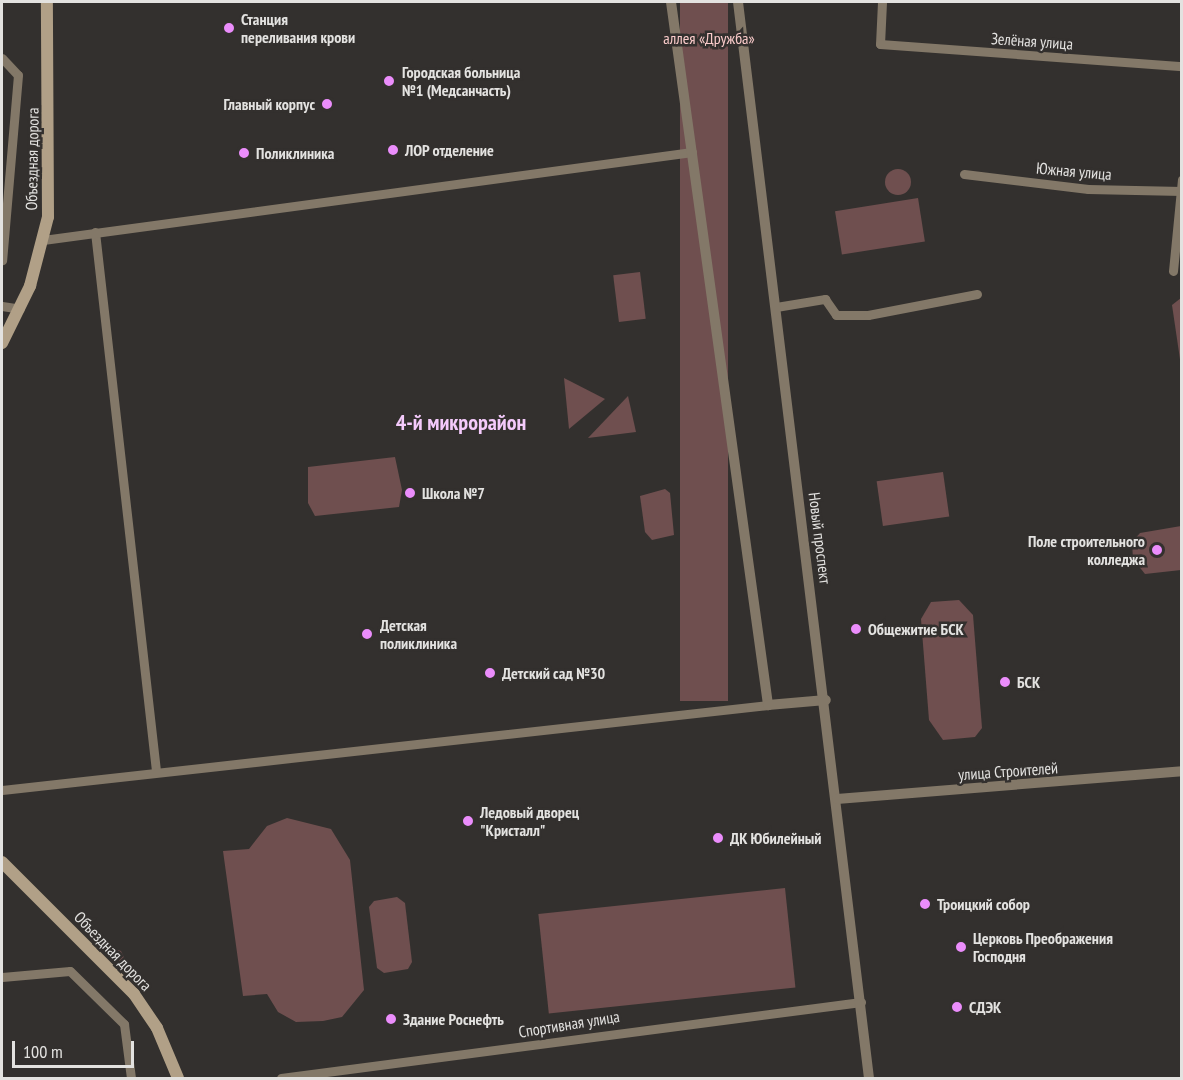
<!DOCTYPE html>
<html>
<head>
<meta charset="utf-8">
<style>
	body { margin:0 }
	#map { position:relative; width:1183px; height:1080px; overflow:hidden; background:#33302e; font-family:"PT Sans Narrow",sans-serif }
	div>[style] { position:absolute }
	.green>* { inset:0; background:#6f4f4f; transform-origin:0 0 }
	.round { border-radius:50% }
	.minor>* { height:9px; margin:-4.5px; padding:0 4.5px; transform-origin:4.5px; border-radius:4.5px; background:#837868 }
	.tertiary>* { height:10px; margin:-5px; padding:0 5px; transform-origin:5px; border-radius:5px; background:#837868 }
	.secondary>* { height:12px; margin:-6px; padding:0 6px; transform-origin:6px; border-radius:6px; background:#b1a087 }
	.dots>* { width:16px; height:16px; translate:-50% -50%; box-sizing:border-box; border:3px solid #33302e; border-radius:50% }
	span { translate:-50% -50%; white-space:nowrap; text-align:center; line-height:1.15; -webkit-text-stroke:5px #33302e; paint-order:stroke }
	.poi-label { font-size:16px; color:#e3e2e0; font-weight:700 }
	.left { translate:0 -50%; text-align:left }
	.right { translate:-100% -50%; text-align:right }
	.park-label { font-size:16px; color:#facbca }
	.street-label { font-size:16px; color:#e3e2e0 }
	.district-label { font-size:22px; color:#f4cafb; font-weight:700 }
	.frame { position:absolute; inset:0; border:3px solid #e3e2e0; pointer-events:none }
	.scale { position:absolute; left:12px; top:1041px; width:122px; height:27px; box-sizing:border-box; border:3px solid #e3e2e0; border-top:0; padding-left:8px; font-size:18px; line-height:21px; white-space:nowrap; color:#e3e2e0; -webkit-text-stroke:4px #33302e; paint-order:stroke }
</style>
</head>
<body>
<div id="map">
	<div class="green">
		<div style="left:680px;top:2px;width:48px;height:699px"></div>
		<div class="round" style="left:885px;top:169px;width:26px;height:26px"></div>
		<div style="left:918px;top:198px;width:44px;height:84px;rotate:81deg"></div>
		<div style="left:640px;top:272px;width:47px;height:27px;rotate:83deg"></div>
		<div style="clip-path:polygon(1181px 298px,1182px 298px,1181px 366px,1172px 305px)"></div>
		<div style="clip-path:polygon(564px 378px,605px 399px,569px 429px)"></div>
		<div style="clip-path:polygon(628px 396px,636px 432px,588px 438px)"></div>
		<div style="clip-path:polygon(395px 457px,402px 490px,399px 507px,315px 516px,308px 503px,308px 467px)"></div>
		<div style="left:943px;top:472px;width:45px;height:67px;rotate:82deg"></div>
		<div style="clip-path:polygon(665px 489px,670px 493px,674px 535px,652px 540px,645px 532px,640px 496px)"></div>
		<div style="clip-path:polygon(1181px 526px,1181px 570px,1145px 574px,1133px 559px,1132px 542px,1140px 533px)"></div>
		<div style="clip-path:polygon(959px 600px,973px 615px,982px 728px,975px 737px,943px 740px,929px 720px,921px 619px,931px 602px)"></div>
		<div style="clip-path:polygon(287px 818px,331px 829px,350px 860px,364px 990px,342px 1017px,323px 1021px,296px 1022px,278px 1012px,267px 994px,243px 996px,223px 851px,249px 849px,267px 826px)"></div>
		<div style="left:785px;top:888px;width:100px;height:248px;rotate:84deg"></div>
		<div style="clip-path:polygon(397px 897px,405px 903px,412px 962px,408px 969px,384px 973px,377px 968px,369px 907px,374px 901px)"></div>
		<div style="clip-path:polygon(102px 945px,121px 951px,132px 975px)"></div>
	</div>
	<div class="minor">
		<div style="left:882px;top:2px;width:42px;rotate:92.7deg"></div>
		<div style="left:880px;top:44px;width:303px;rotate:4.2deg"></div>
		<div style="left:2px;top:58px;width:23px;rotate:47deg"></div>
		<div style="left:18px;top:75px;width:186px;rotate:94.9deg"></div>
		<div style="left:964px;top:174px;width:125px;rotate:6.9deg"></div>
		<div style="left:1088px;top:189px;width:94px;rotate:1.2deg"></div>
		<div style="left:95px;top:232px;width:542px;rotate:83.54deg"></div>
		<div style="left:43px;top:240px;width:655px;rotate:-7.72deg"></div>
		<div style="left:1173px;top:271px;width:92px;rotate:-84.4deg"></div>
		<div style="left:2px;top:306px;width:18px;rotate:9deg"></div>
		<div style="left:776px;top:307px;width:50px;rotate:-9.3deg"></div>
		<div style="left:825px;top:299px;width:19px;rotate:55deg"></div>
		<div style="left:836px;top:315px;width:32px"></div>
		<div style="left:868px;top:315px;width:111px;rotate:-10.9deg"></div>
		<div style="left:2px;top:790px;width:771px;rotate:-6.33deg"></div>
		<div style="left:2px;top:977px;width:68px;rotate:-5deg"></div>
		<div style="left:70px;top:971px;width:76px;rotate:44.5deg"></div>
		<div style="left:124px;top:1024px;width:54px;rotate:82.6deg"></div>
		<div style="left:281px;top:1078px;width:585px;rotate:-7.47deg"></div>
	</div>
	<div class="tertiary">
		<div style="left:671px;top:2px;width:710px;rotate:82.14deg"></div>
		<div style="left:768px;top:705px;width:58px;rotate:-4.9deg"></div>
		<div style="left:738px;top:2px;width:1084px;rotate:83.06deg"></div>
		<div style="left:837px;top:799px;width:346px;rotate:-4.6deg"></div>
	</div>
	<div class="secondary">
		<div style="left:2px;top:343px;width:64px;rotate:-63.8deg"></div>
		<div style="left:30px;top:286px;width:71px;rotate:-75.4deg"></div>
		<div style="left:48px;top:217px;width:215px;rotate:-90.3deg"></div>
		<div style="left:2px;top:862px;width:187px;rotate:45deg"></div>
		<div style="left:134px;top:994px;width:41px;rotate:55.9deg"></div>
		<div style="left:157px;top:1028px;width:54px;rotate:67.2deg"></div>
	</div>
	<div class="dots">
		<div style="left:229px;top:28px;background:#eb8dfb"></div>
		<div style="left:389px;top:81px;background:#eb8dfb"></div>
		<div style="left:327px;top:104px;background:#eb8dfb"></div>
		<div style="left:393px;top:150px;background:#eb8dfb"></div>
		<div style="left:244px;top:153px;background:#eb8dfb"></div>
		<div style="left:410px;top:493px;background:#eb8dfb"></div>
		<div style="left:1157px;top:550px;background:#eb8dfb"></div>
		<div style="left:856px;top:629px;background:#eb8dfb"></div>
		<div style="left:367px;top:634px;background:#eb8dfb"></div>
		<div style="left:490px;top:673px;background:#eb8dfb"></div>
		<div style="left:1005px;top:682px;background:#eb8dfb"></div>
		<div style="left:468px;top:821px;background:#eb8dfb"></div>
		<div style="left:718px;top:838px;background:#eb8dfb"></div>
		<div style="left:925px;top:904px;background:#eb8dfb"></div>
		<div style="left:961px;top:947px;background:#eb8dfb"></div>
		<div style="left:957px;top:1007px;background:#eb8dfb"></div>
		<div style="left:391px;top:1019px;background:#eb8dfb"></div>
	</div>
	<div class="poi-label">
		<span class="left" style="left:241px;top:28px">Станция<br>переливания крови</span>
		<span class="left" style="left:402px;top:81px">Городская больница<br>№1 (Медсанчасть)</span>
		<span class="right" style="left:315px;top:104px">Главный корпус</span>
		<span class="left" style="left:405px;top:150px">ЛОР отделение</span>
		<span class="left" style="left:256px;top:153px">Поликлиника</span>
		<span class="left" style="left:422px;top:493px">Школа №7</span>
		<span class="right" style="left:1145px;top:550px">Поле строительного<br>колледжа</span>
		<span class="left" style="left:380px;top:634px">Детская<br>поликлиника</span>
		<span class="left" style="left:868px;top:629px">Общежитие БСК</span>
		<span class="left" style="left:502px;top:673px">Детский сад №30</span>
		<span class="left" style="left:1017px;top:682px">БСК</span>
		<span class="left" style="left:480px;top:821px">Ледовый дворец<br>"Кристалл"</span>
		<span class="left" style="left:730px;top:838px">ДК Юбилейный</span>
		<span class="left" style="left:937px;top:904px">Троицкий собор</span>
		<span class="left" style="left:973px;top:947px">Церковь Преображения<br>Господня</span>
		<span class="left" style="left:969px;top:1007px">СДЭК</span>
		<span class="left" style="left:403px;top:1019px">Здание Роснефть</span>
	</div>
	<div class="park-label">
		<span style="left:709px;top:38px">аллея «Дружба»</span>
	</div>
	<div class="street-label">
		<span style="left:1032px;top:41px;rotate:4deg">Зелёная улица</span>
		<span style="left:32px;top:159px;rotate:-89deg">Объездная дорога</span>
		<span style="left:1074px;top:171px;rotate:5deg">Южная улица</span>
		<span style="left:820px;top:538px;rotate:83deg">Новый проспект</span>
		<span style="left:1008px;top:771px;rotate:-4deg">улица Строителей</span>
		<span style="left:113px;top:951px;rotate:46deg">Объездная дорога</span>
		<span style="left:569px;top:1024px;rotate:-9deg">Спортивная улица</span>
	</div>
	<div class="district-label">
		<span style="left:461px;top:423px">4-й микрорайон</span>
	</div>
	<div class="frame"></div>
	<div class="scale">100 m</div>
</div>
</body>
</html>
